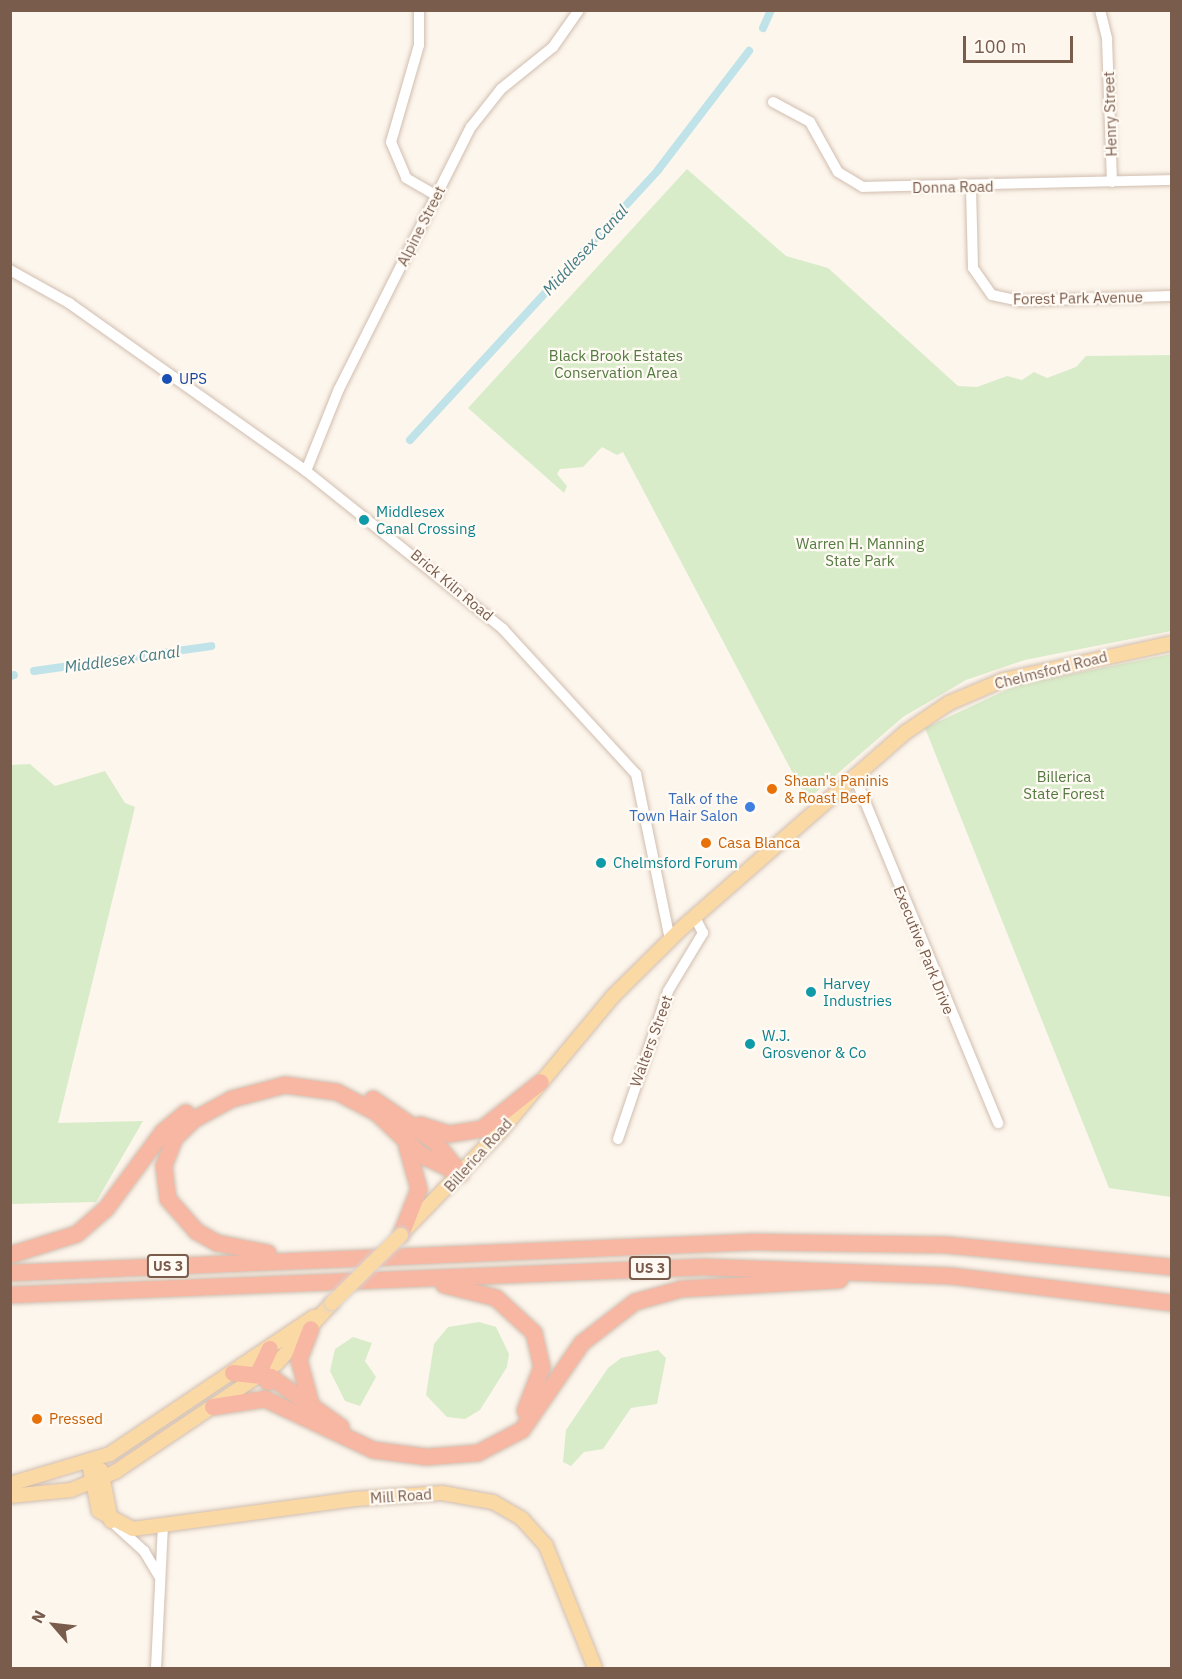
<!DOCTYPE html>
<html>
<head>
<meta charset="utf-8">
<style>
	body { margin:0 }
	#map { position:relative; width:1182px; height:1679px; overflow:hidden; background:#fdf6ec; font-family:"IBM Plex Sans",sans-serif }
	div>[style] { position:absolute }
	.green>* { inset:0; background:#d8ecc9 }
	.canal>* { height:8px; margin:-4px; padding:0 4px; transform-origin:4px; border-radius:4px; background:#bfe3e8 }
	.roads { filter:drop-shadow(0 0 2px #d1beb0) drop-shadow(0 0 2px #d1beb0) }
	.minor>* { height:10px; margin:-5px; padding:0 5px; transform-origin:5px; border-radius:5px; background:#fff }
	.major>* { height:14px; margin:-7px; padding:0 7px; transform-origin:7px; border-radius:7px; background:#fbd9a5 }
	.highway>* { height:16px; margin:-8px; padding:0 8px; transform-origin:8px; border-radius:8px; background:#f7b7a3 }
	.bridges { filter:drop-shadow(0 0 2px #dad1cd) drop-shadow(0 0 2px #dad1cd) }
	.major-bridge>* { height:14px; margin:-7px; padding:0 7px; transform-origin:7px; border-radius:7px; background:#fbd9a5 }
	.dots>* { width:16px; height:16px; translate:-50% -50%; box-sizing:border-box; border:3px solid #fffaf3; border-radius:50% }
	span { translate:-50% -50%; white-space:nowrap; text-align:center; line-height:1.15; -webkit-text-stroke:4.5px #fffaf3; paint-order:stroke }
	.shield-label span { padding:2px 4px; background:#fffaf3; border:2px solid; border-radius:4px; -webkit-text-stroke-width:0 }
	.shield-label { font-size:14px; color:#7a5c4d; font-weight:700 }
	.street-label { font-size:15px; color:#7a5c4d }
	.park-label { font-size:15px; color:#537a41 }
	.transit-label { font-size:15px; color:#164399 }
	.left { translate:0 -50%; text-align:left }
	.culture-label { font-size:15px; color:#0d838f }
	.food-label { font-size:15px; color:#c56008 }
	.shop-label { font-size:15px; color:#366cbe }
	.right { translate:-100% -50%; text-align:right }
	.water-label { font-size:16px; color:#437c86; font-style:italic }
	.frame { position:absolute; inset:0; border:12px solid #7a5c4d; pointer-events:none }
	.north { position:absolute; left:24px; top:1595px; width:60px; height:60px; -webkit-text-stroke:4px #fffaf3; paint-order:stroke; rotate:298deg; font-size:16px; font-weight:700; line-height:24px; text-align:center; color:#7a5c4d }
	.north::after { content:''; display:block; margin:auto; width:21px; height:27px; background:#7a5c4d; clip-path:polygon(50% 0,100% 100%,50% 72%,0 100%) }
	.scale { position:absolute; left:963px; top:36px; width:110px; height:27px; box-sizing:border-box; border:3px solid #7a5c4d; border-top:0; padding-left:8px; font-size:18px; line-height:21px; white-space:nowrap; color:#7a5c4d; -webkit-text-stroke:4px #fffaf3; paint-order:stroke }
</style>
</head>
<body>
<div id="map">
	<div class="green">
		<div style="clip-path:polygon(687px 169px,786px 256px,828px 268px,958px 386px,977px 387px,1007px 376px,1022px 380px,1034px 372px,1047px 378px,1076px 367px,1086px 356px,1171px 355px,1171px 631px,1025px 660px,966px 680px,903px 717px,807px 800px,623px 452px,617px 455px,602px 447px,583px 467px,560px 469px,557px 474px,567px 486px,564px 493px,468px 408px)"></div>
		<div style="clip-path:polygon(1171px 654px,1172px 654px,1171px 1197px,1109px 1188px,925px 728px,1017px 685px)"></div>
		<div style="clip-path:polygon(30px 764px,55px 786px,105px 771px,125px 803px,135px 807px,58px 1123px,143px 1121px,96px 1202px,11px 1204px,10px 765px)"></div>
		<div style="clip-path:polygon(479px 1322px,496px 1327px,509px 1354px,507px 1367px,480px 1410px,465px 1419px,447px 1417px,426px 1395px,434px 1344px,448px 1327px)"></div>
		<div style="clip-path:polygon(353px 1337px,372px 1343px,365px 1361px,376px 1377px,360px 1406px,345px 1401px,330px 1371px,335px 1349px)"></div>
		<div style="clip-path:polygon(658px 1350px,666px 1358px,657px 1404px,631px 1408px,603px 1449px,584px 1452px,571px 1466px,563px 1462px,566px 1430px,608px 1368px,621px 1358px)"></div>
	</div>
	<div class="canal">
		<div style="left:763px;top:28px;width:20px;rotate:-66deg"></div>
		<div style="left:410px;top:440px;width:367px;rotate:-47.4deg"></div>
		<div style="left:658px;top:170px;width:150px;rotate:-52.6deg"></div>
		<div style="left:34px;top:671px;width:179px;rotate:-8deg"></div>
		<div style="left:10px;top:676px;width:4px;rotate:-14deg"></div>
	</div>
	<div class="roads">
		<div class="minor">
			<div style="left:419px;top:10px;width:35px;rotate:90deg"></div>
			<div style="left:419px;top:45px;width:101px;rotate:106.1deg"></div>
			<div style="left:391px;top:142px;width:39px;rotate:67deg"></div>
			<div style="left:406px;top:178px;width:36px;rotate:30deg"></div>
			<div style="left:1100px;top:10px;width:30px;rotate:76deg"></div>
			<div style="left:1107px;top:39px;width:143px;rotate:88deg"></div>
			<div style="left:773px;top:102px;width:42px;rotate:28.4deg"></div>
			<div style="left:810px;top:122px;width:57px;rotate:60.8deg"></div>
			<div style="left:838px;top:172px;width:29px;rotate:31deg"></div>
			<div style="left:863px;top:187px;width:309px;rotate:-1.3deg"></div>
			<div style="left:971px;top:187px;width:81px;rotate:88.6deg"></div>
			<div style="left:973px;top:268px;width:33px;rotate:55deg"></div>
			<div style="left:992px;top:295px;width:29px;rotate:12deg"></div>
			<div style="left:1020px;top:301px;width:152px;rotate:-1.9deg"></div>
			<div style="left:10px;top:270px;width:68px;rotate:29.2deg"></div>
			<div style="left:69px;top:303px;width:291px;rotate:35.3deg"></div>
			<div style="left:306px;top:471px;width:253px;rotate:38.7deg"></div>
			<div style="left:503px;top:629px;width:197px;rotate:47.5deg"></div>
			<div style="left:636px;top:774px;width:169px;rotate:78.4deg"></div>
			<div style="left:306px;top:471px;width:88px;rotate:-68.1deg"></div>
			<div style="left:339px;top:389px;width:293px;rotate:-63.3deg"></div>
			<div style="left:471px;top:127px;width:48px;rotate:-51.7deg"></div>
			<div style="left:501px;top:89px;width:67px;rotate:-38.9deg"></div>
			<div style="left:553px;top:47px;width:45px;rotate:-54.9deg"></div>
			<div style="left:854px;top:775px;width:377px;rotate:67.5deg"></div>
			<div style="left:618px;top:1139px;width:156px;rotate:-71.3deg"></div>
			<div style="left:668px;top:991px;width:68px;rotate:-58.9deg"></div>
			<div style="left:703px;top:933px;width:20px;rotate:-117deg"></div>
			<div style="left:111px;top:1521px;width:45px;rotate:42.3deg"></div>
			<div style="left:144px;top:1551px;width:29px;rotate:59deg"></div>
			<div style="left:156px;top:1668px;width:142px;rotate:-87.2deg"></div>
		</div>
		<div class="major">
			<div style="left:403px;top:1232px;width:138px;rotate:-45.9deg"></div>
			<div style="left:499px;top:1133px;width:178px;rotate:-50.2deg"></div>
			<div style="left:613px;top:996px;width:98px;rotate:-44.6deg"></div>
			<div style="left:683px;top:927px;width:296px;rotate:-41.2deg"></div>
			<div style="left:906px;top:732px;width:52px;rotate:-34deg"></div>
			<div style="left:949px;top:703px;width:59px;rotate:-23.1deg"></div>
			<div style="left:1003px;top:680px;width:173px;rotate:-12.3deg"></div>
			<div style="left:89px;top:1463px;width:49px;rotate:78.2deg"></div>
			<div style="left:99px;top:1511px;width:38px;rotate:28deg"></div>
			<div style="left:133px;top:1529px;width:224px;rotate:-7.7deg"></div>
			<div style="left:355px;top:1499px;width:87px;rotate:-3.9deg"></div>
			<div style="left:442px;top:1493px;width:52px;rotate:10deg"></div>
			<div style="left:493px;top:1502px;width:34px;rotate:30deg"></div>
			<div style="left:522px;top:1519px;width:36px;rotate:48deg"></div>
			<div style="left:546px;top:1546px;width:131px;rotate:68.1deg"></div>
			<div style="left:101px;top:1470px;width:52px;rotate:78.9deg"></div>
			<div style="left:10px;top:1484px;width:104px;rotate:-16.7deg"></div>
			<div style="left:110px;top:1454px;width:246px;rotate:-33.9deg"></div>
			<div style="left:10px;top:1496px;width:61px;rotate:-5.6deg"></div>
			<div style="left:71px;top:1490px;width:48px;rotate:-22.2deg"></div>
			<div style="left:115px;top:1472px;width:195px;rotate:-33.9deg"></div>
			<div style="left:277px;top:1363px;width:81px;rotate:-47.5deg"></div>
		</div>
		<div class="highway">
			<div style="left:373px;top:1099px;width:75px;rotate:34.7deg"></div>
			<div style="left:435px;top:1142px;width:41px;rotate:50.9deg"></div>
			<div style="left:420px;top:1125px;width:31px;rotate:17deg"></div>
			<div style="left:450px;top:1134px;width:32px;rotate:-9deg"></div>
			<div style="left:482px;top:1129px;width:75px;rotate:-38.5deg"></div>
			<div style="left:401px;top:1235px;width:49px;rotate:-68.6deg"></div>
			<div style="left:419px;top:1189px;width:44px;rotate:-105.9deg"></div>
			<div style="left:268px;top:1253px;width:52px;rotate:-168.9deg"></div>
			<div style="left:217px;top:1243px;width:23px;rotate:-151deg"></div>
			<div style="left:197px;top:1232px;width:44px;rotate:-131.3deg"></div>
			<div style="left:168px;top:1199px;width:33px;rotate:-97deg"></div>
			<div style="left:164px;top:1166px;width:30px;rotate:-69deg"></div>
			<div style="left:175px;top:1138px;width:28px;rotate:-44deg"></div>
			<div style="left:195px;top:1119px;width:42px;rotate:-28.4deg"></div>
			<div style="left:232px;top:1099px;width:55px;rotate:-14.8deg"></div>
			<div style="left:285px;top:1085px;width:52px;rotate:7.7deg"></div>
			<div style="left:337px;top:1092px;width:45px;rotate:27.7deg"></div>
			<div style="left:377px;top:1113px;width:61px;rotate:43.7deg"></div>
			<div style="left:421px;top:1155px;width:44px;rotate:25.4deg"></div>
			<div style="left:10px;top:1255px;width:70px;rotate:-17.4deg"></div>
			<div style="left:77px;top:1234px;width:38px;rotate:-41deg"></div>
			<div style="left:106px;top:1209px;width:96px;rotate:-53.5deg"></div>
			<div style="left:163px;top:1132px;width:30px;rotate:-40deg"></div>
			<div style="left:10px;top:1273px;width:744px;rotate:-2.39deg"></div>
			<div style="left:753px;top:1242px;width:193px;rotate:0.9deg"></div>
			<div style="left:946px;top:1245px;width:227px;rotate:5.6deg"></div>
			<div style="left:444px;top:1285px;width:54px;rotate:14deg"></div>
			<div style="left:496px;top:1298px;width:52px;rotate:42.6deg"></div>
			<div style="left:534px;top:1333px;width:35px;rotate:77deg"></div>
			<div style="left:542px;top:1367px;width:47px;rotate:111.1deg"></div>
			<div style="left:10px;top:1295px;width:695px;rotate:-2.31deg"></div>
			<div style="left:704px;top:1267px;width:247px;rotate:2.1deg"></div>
			<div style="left:951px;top:1276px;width:223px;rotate:7deg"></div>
			<div style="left:233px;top:1373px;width:38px;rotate:6deg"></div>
			<div style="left:271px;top:1377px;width:86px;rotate:35.5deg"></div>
			<div style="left:268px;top:1382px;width:16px;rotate:-117deg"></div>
			<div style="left:261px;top:1368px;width:21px;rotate:-65deg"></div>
			<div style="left:311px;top:1404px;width:46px;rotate:-105.3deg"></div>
			<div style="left:299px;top:1360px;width:33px;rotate:-69deg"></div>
			<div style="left:213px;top:1407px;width:53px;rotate:-8.7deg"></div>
			<div style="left:265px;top:1399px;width:119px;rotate:25.3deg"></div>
			<div style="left:373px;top:1450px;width:54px;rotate:7.4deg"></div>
			<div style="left:427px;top:1457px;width:51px;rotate:-4.5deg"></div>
			<div style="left:478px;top:1453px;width:50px;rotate:-27.6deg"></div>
			<div style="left:522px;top:1430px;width:106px;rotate:-55.4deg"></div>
			<div style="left:582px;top:1343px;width:67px;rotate:-37.7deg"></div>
			<div style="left:635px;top:1302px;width:49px;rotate:-15.5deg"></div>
			<div style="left:682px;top:1289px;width:158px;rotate:-3.3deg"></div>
		</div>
	</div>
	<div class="bridges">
		<div class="major-bridge">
			<div style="left:332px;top:1303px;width:97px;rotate:-44.6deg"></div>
		</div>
	</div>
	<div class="dots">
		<div style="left:167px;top:379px;background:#1a4fb4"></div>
		<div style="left:364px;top:520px;background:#0f9aa8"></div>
		<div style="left:772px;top:789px;background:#e8710a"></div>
		<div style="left:750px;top:807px;background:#3f7fe0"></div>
		<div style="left:706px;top:843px;background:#e8710a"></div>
		<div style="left:601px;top:863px;background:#0f9aa8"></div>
		<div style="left:811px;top:992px;background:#0f9aa8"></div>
		<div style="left:750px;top:1044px;background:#0f9aa8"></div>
		<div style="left:37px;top:1419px;background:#e8710a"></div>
	</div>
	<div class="shield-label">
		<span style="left:168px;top:1266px">US 3</span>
		<span style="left:650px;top:1268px">US 3</span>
	</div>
	<div class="street-label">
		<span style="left:1110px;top:114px;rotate:-92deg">Henry Street</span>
		<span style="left:953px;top:187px;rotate:-1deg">Donna Road</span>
		<span style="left:421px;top:226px;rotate:-63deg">Alpine Street</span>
		<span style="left:1078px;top:298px;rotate:-1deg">Forest Park Avenue</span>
		<span style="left:452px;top:585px;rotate:40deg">Brick Kiln Road</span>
		<span style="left:1051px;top:670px;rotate:-14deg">Chelmsford Road</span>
		<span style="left:924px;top:950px;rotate:68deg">Executive Park Drive</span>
		<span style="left:651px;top:1041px;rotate:-70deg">Walters Street</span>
		<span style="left:478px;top:1155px;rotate:-48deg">Billerica Road</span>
		<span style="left:401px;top:1496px;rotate:-4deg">Mill Road</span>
	</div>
	<div class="park-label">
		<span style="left:616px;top:364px">Black Brook Estates<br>Conservation Area</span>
		<span style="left:860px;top:552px">Warren H. Manning<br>State Park</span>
		<span style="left:1064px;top:785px">Billerica<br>State Forest</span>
	</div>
	<div class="transit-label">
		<span class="left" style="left:179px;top:379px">UPS</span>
	</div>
	<div class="culture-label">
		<span class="left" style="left:376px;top:520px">Middlesex<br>Canal Crossing</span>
		<span class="left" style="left:613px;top:863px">Chelmsford Forum</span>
		<span class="left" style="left:823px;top:992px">Harvey<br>Industries</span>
		<span class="left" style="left:762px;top:1044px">W.J.<br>Grosvenor &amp; Co</span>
	</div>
	<div class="food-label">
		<span class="left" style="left:784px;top:789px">Shaan's Paninis<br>&amp; Roast Beef</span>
		<span class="left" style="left:718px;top:843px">Casa Blanca</span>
		<span class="left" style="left:49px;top:1419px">Pressed</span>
	</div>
	<div class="shop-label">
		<span class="right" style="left:738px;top:807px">Talk of the<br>Town Hair Salon</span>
	</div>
	<div class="water-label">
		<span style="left:585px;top:250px;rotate:-47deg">Middlesex Canal</span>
		<span style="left:122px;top:659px;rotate:-8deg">Middlesex Canal</span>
	</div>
	<div class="frame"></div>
	<div class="north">N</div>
	<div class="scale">100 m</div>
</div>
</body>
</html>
